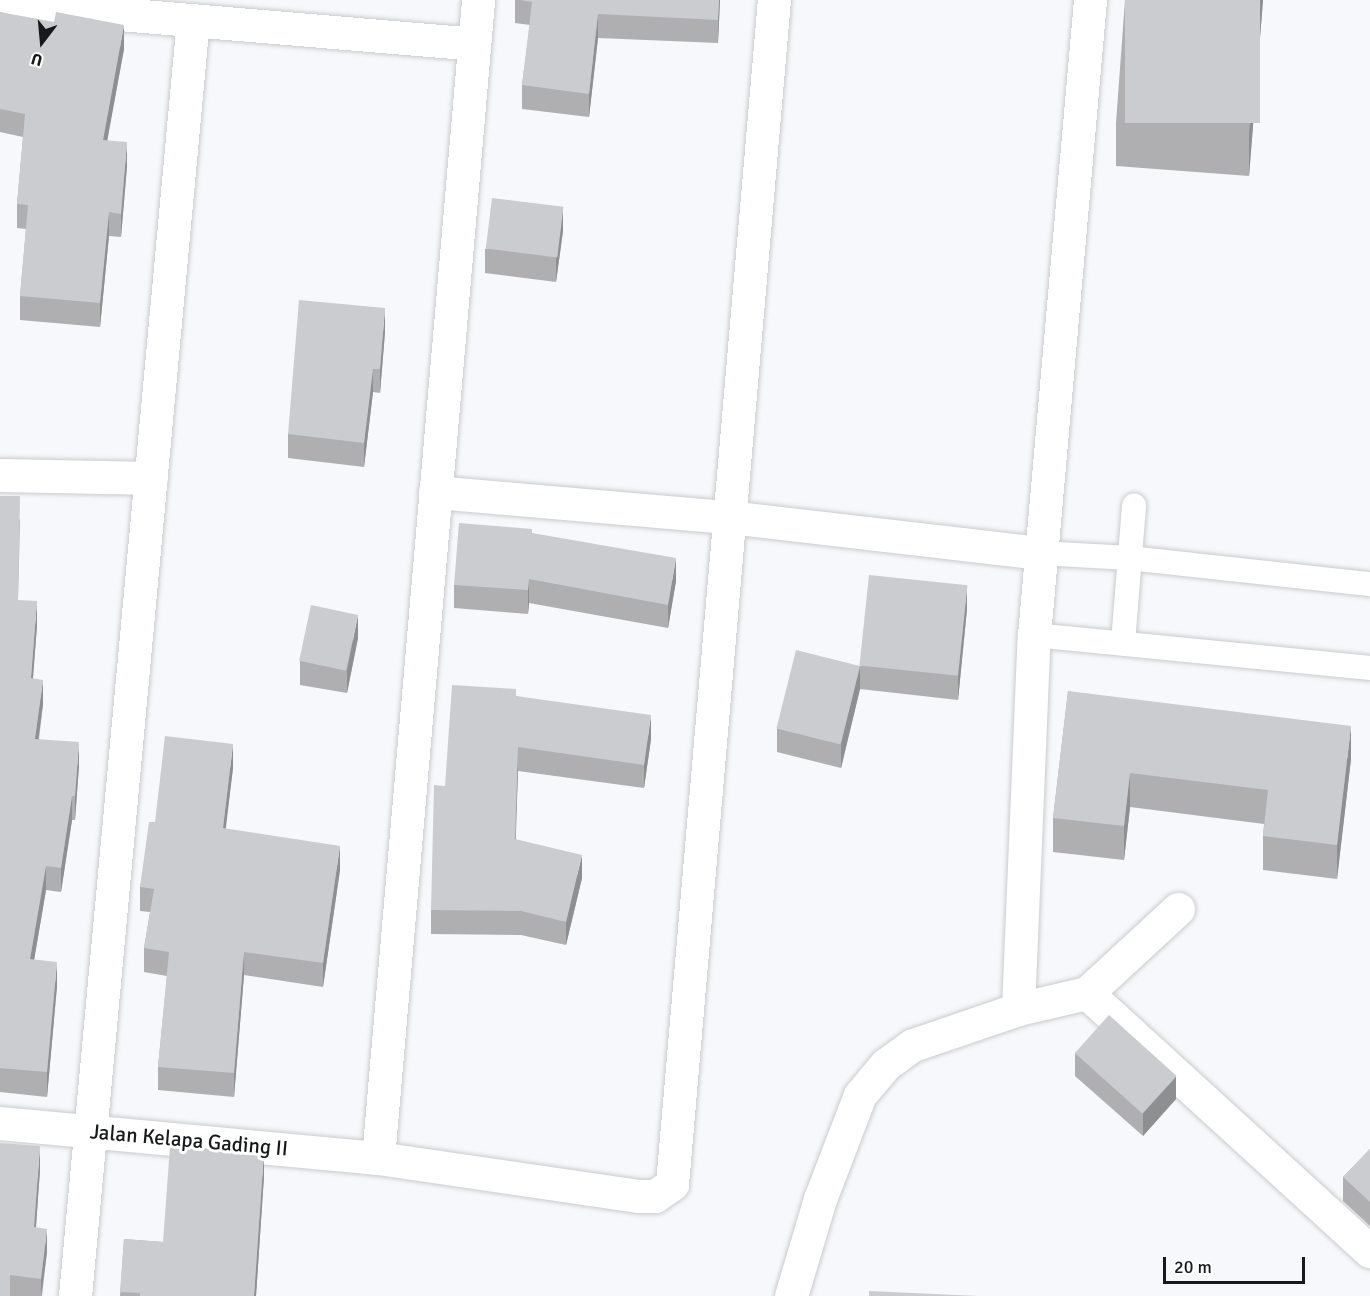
<!DOCTYPE html>
<html>
<head>
<meta charset="utf-8">
<style>
	body { margin:0 }
	#map { position:relative; width:1370px; height:1296px; overflow:hidden; background:#f6f8fb; font-family:Signika,sans-serif }
	div>[style] { position:absolute }
	.roads { filter:drop-shadow(0 0 2px #cacbce) drop-shadow(0 0 2px #cacbce) }
	.lane>* { height:24px; margin:-12px; padding:0 12px; transform-origin:12px; border-radius:12px; background:#fff }
	.street>* { height:33px; margin:-16.5px; padding:0 16.5px; transform-origin:16.5px; border-radius:16.5px; background:#fff }
	.wall>* { inset:0; background:#afafb2 }
	.shaded-wall>* { inset:0; background:#8e8f91 }
	.building>* { inset:0; background:#cbcccf; transform-origin:0 0 }
	span { translate:-50% -50%; white-space:nowrap; text-align:center; line-height:1.15; -webkit-text-stroke:6px #fff; paint-order:stroke }
	.street-label { font-size:21px; color:#18191a }
	.north { position:absolute; left:12px; top:12px; width:60px; height:60px; -webkit-text-stroke:4px #fff; paint-order:stroke; rotate:196deg; font-size:16px; font-weight:700; line-height:24px; text-align:center; color:#18191a }
	.north::after { content:''; display:block; margin:auto; width:21px; height:27px; background:#18191a; clip-path:polygon(50% 0,100% 100%,50% 72%,0 100%) }
	.scale { position:absolute; left:1163px; top:1257px; width:142px; height:27px; box-sizing:border-box; border:3px solid #18191a; border-top:0; padding-left:8px; font-size:18px; line-height:21px; white-space:nowrap; color:#18191a; -webkit-text-stroke:4px #fff; paint-order:stroke }
</style>
</head>
<body>
<div id="map">
	<div class="roads">
		<div class="lane">
			<div style="left:1040px;top:553px;width:89px;rotate:3.2deg"></div>
			<div style="left:1129px;top:558px;width:242px;rotate:6.2deg"></div>
			<div style="left:1034px;top:635px;width:338px;rotate:5.6deg"></div>
			<div style="left:1123px;top:643px;width:138px;rotate:-85.4deg"></div>
		</div>
		<div class="street">
			<div style="left:0;top:4px;width:476px;rotate:4.8deg"></div>
			<div style="left:0;top:475px;width:151px;rotate:1.1deg"></div>
			<div style="left:435px;top:492px;width:295px;rotate:4.9deg"></div>
			<div style="left:729px;top:517px;width:313px;rotate:6.6deg"></div>
			<div style="left:1087px;top:993px;width:383px;rotate:42.4deg"></div>
			<div style="left:1018px;top:1009px;width:374px;rotate:-87.6deg"></div>
			<div style="left:1034px;top:635px;width:637px;rotate:-84.96deg"></div>
			<div style="left:0;top:1123px;width:380px;rotate:5.3deg"></div>
			<div style="left:378px;top:1158px;width:264px;rotate:8.3deg"></div>
			<div style="left:639px;top:1196px;width:16px"></div>
			<div style="left:655px;top:1196px;width:21px;rotate:-35deg"></div>
			<div style="left:672px;top:1184px;width:1188px;rotate:-85.08deg"></div>
			<div style="left:378px;top:1158px;width:1162px;rotate:-85.06deg"></div>
			<div style="left:75px;top:1296px;width:1281px;rotate:-84.72deg"></div>
			<div style="left:791px;top:1296px;width:101px;rotate:-73.4deg"></div>
			<div style="left:820px;top:1199px;width:111px;rotate:-69deg"></div>
			<div style="left:860px;top:1095px;width:39px;rotate:-50deg"></div>
			<div style="left:885px;top:1065px;width:34px;rotate:-36deg"></div>
			<div style="left:913px;top:1045px;width:111px;rotate:-18.9deg"></div>
			<div style="left:1018px;top:1009px;width:71px;rotate:-13.1deg"></div>
			<div style="left:1087px;top:993px;width:124px;rotate:-42.7deg"></div>
		</div>
	</div>
	<div class="wall">
		<div style="clip-path:polygon(515px 0,720px 0,718px 43px,598px 38px,589px 117px,522px 109px,522px 85px,530px 25px,515px 23px)"></div>
		<div style="clip-path:polygon(1125px 0,1263px 0,1249px 176px,1116px 166px,1116px 123px)"></div>
		<div style="clip-path:polygon(0 12px,124px 49px,107px 140px,127px 166px,121px 237px,109px 236px,100px 327px,20px 320px,20px 296px,26px 229px,17px 228px,17px 204px,23px 137px,0 132px)"></div>
		<div style="clip-path:polygon(563px 231px,556px 282px,485px 273px,485px 249px)"></div>
		<div style="clip-path:polygon(385px 332px,380px 393px,373px 392px,364px 467px,288px 458px,288px 434px)"></div>
		<div style="clip-path:polygon(0 496px,20px 520px,18px 600px,37px 625px,33px 679px,43px 704px,39px 739px,79px 766px,75px 820px,72px 820px,61px 892px,46px 890px,34px 960px,57px 986px,47px 1097px,0 1092px)"></div>
		<div style="clip-path:polygon(532px 533px,676px 581px,668px 628px,529px 603px,528px 614px,454px 608px,454px 585px)"></div>
		<div style="clip-path:polygon(967px 609px,958px 700px,860px 689px,841px 768px,777px 752px,777px 729px,860px 666px)"></div>
		<div style="clip-path:polygon(358px 638px,347px 693px,300px 685px,300px 661px)"></div>
		<div style="clip-path:polygon(1068px 691px,1351px 759px,1337px 879px,1263px 870px,1263px 836px,1264px 824px,1130px 807px,1124px 860px,1053px 852px,1053px 818px)"></div>
		<div style="clip-path:polygon(516px 696px,651px 739px,644px 788px,518px 771px,515px 839px,582px 878px,566px 945px,521px 935px,431px 934px,431px 910px,445px 786px)"></div>
		<div style="clip-path:polygon(233px 768px,225px 829px,340px 870px,323px 987px,244px 975px,234px 1097px,158px 1090px,158px 1067px,167px 976px,144px 972px,144px 948px,150px 912px,140px 911px,140px 887px,155px 822px)"></div>
		<div style="clip-path:polygon(1075px 1053px,1176px 1099px,1143px 1136px,1075px 1076px)"></div>
		<div style="clip-path:polygon(1370px 1149px,1370px 1226px,1343px 1201px,1343px 1177px)"></div>
		<div style="clip-path:polygon(40px 1170px,36px 1228px,47px 1252px,42px 1296px,0 1296px)"></div>
		<div style="clip-path:polygon(264px 1176px,256px 1296px,120px 1296px,124px 1239px,163px 1242px)"></div>
	</div>
	<div class="shaded-wall">
		<div style="clip-path:polygon(719px 0,720px 0,718px 43px,718px 20px)"></div>
		<div style="clip-path:polygon(1260px 0,1263px 0,1249px 176px,1249px 134px)"></div>
		<div style="clip-path:polygon(598px 14px,598px 38px,589px 117px,589px 94px)"></div>
		<div style="clip-path:polygon(124px 25px,124px 49px,103px 164px,103px 140px)"></div>
		<div style="clip-path:polygon(127px 142px,127px 166px,121px 237px,121px 214px)"></div>
		<div style="clip-path:polygon(563px 207px,563px 231px,556px 282px,556px 258px)"></div>
		<div style="clip-path:polygon(109px 212px,109px 236px,100px 327px,100px 303px)"></div>
		<div style="clip-path:polygon(385px 308px,385px 332px,380px 393px,380px 369px)"></div>
		<div style="clip-path:polygon(373px 369px,373px 392px,364px 467px,364px 443px)"></div>
		<div style="clip-path:polygon(676px 558px,676px 581px,668px 628px,668px 605px)"></div>
		<div style="clip-path:polygon(529px 579px,529px 603px,528px 614px,528px 590px)"></div>
		<div style="clip-path:polygon(967px 585px,967px 609px,958px 700px,958px 676px)"></div>
		<div style="clip-path:polygon(37px 601px,37px 625px,31px 702px,31px 678px)"></div>
		<div style="clip-path:polygon(358px 615px,358px 638px,347px 693px,347px 670px)"></div>
		<div style="clip-path:polygon(860px 666px,860px 689px,841px 768px,841px 744px)"></div>
		<div style="clip-path:polygon(43px 680px,43px 704px,35px 763px,35px 739px)"></div>
		<div style="clip-path:polygon(651px 715px,651px 739px,644px 788px,644px 765px)"></div>
		<div style="clip-path:polygon(1351px 726px,1351px 759px,1337px 879px,1337px 845px)"></div>
		<div style="clip-path:polygon(79px 742px,79px 766px,75px 820px,75px 796px)"></div>
		<div style="clip-path:polygon(233px 744px,233px 768px,223px 852px,223px 828px)"></div>
		<div style="clip-path:polygon(518px 747px,518px 771px,515px 863px,515px 839px)"></div>
		<div style="clip-path:polygon(1130px 773px,1130px 807px,1124px 860px,1124px 826px)"></div>
		<div style="clip-path:polygon(72px 796px,72px 820px,61px 892px,61px 868px)"></div>
		<div style="clip-path:polygon(340px 846px,340px 870px,323px 987px,323px 963px)"></div>
		<div style="clip-path:polygon(582px 855px,582px 878px,566px 945px,566px 922px)"></div>
		<div style="clip-path:polygon(46px 866px,46px 890px,30px 984px,30px 959px)"></div>
		<div style="clip-path:polygon(244px 952px,244px 975px,234px 1097px,234px 1073px)"></div>
		<div style="clip-path:polygon(57px 962px,57px 986px,47px 1097px,47px 1072px)"></div>
		<div style="clip-path:polygon(1176px 1076px,1176px 1099px,1143px 1136px,1143px 1112px)"></div>
		<div style="clip-path:polygon(40px 1146px,40px 1170px,34px 1251px,34px 1227px)"></div>
		<div style="clip-path:polygon(264px 1152px,264px 1176px,256px 1296px,254px 1296px)"></div>
		<div style="clip-path:polygon(47px 1229px,47px 1252px,41px 1296px,41px 1279px)"></div>
	</div>
	<div class="building">
		<div style="clip-path:polygon(520px 0,719px 0,718px 20px,598px 14px,589px 94px,522px 85px,532px 2px)"></div>
		<div style="left:1125px;top:0;width:135px;height:123px"></div>
		<div style="clip-path:polygon(0 12px,54px 22px,56px 12px,124px 25px,103px 140px,127px 142px,121px 214px,109px 212px,100px 303px,20px 296px,28px 205px,17px 204px,25px 114px,0 109px)"></div>
		<div style="left:492px;top:198px;width:72px;height:51px;rotate:7deg"></div>
		<div style="clip-path:polygon(299px 300px,385px 308px,380px 369px,373px 369px,364px 443px,288px 434px)"></div>
		<div style="clip-path:polygon(0 496px,20px 496px,18px 600px,37px 601px,31px 678px,43px 680px,35px 739px,79px 742px,75px 796px,72px 796px,61px 868px,46px 866px,30px 959px,57px 962px,47px 1072px,0 1068px)"></div>
		<div style="clip-path:polygon(459px 523px,532px 529px,532px 533px,676px 558px,668px 605px,529px 579px,528px 590px,454px 585px)"></div>
		<div style="left:869px;top:575px;width:99px;height:91px;rotate:6deg"></div>
		<div style="left:311px;top:605px;width:48px;height:57px;rotate:12deg"></div>
		<div style="left:796px;top:650px;width:66px;height:81px;rotate:14deg"></div>
		<div style="clip-path:polygon(452px 685px,516px 689px,516px 696px,651px 715px,644px 765px,518px 747px,515px 839px,582px 855px,566px 922px,521px 911px,431px 910px,434px 785px,445px 786px)"></div>
		<div style="clip-path:polygon(1068px 691px,1351px 726px,1337px 845px,1263px 836px,1268px 790px,1130px 773px,1124px 826px,1053px 818px)"></div>
		<div style="clip-path:polygon(165px 736px,233px 744px,223px 828px,340px 846px,323px 963px,244px 952px,234px 1073px,158px 1067px,169px 952px,144px 948px,154px 889px,140px 887px,149px 822px,155px 822px)"></div>
		<div style="left:1109px;top:1015px;width:91px;height:51px;rotate:42deg"></div>
		<div style="clip-path:polygon(0 1143px,40px 1146px,34px 1227px,47px 1229px,41px 1279px,10px 1275px,10px 1296px,0 1296px)"></div>
		<div style="clip-path:polygon(170px 1146px,264px 1152px,254px 1296px,140px 1296px,140px 1293px,120px 1292px,124px 1239px,163px 1242px)"></div>
		<div style="clip-path:polygon(1370px 1149px,1370px 1202px,1343px 1177px)"></div>
		<div style="clip-path:polygon(869px 1291px,978px 1296px,869px 1296px)"></div>
	</div>
	<div class="street-label">
		<span style="left:189px;top:1140px;rotate:5deg">Jalan Kelapa Gading II</span>
	</div>
	<div class="north">U</div>
	<div class="scale">20 m</div>
</div>
</body>
</html>
